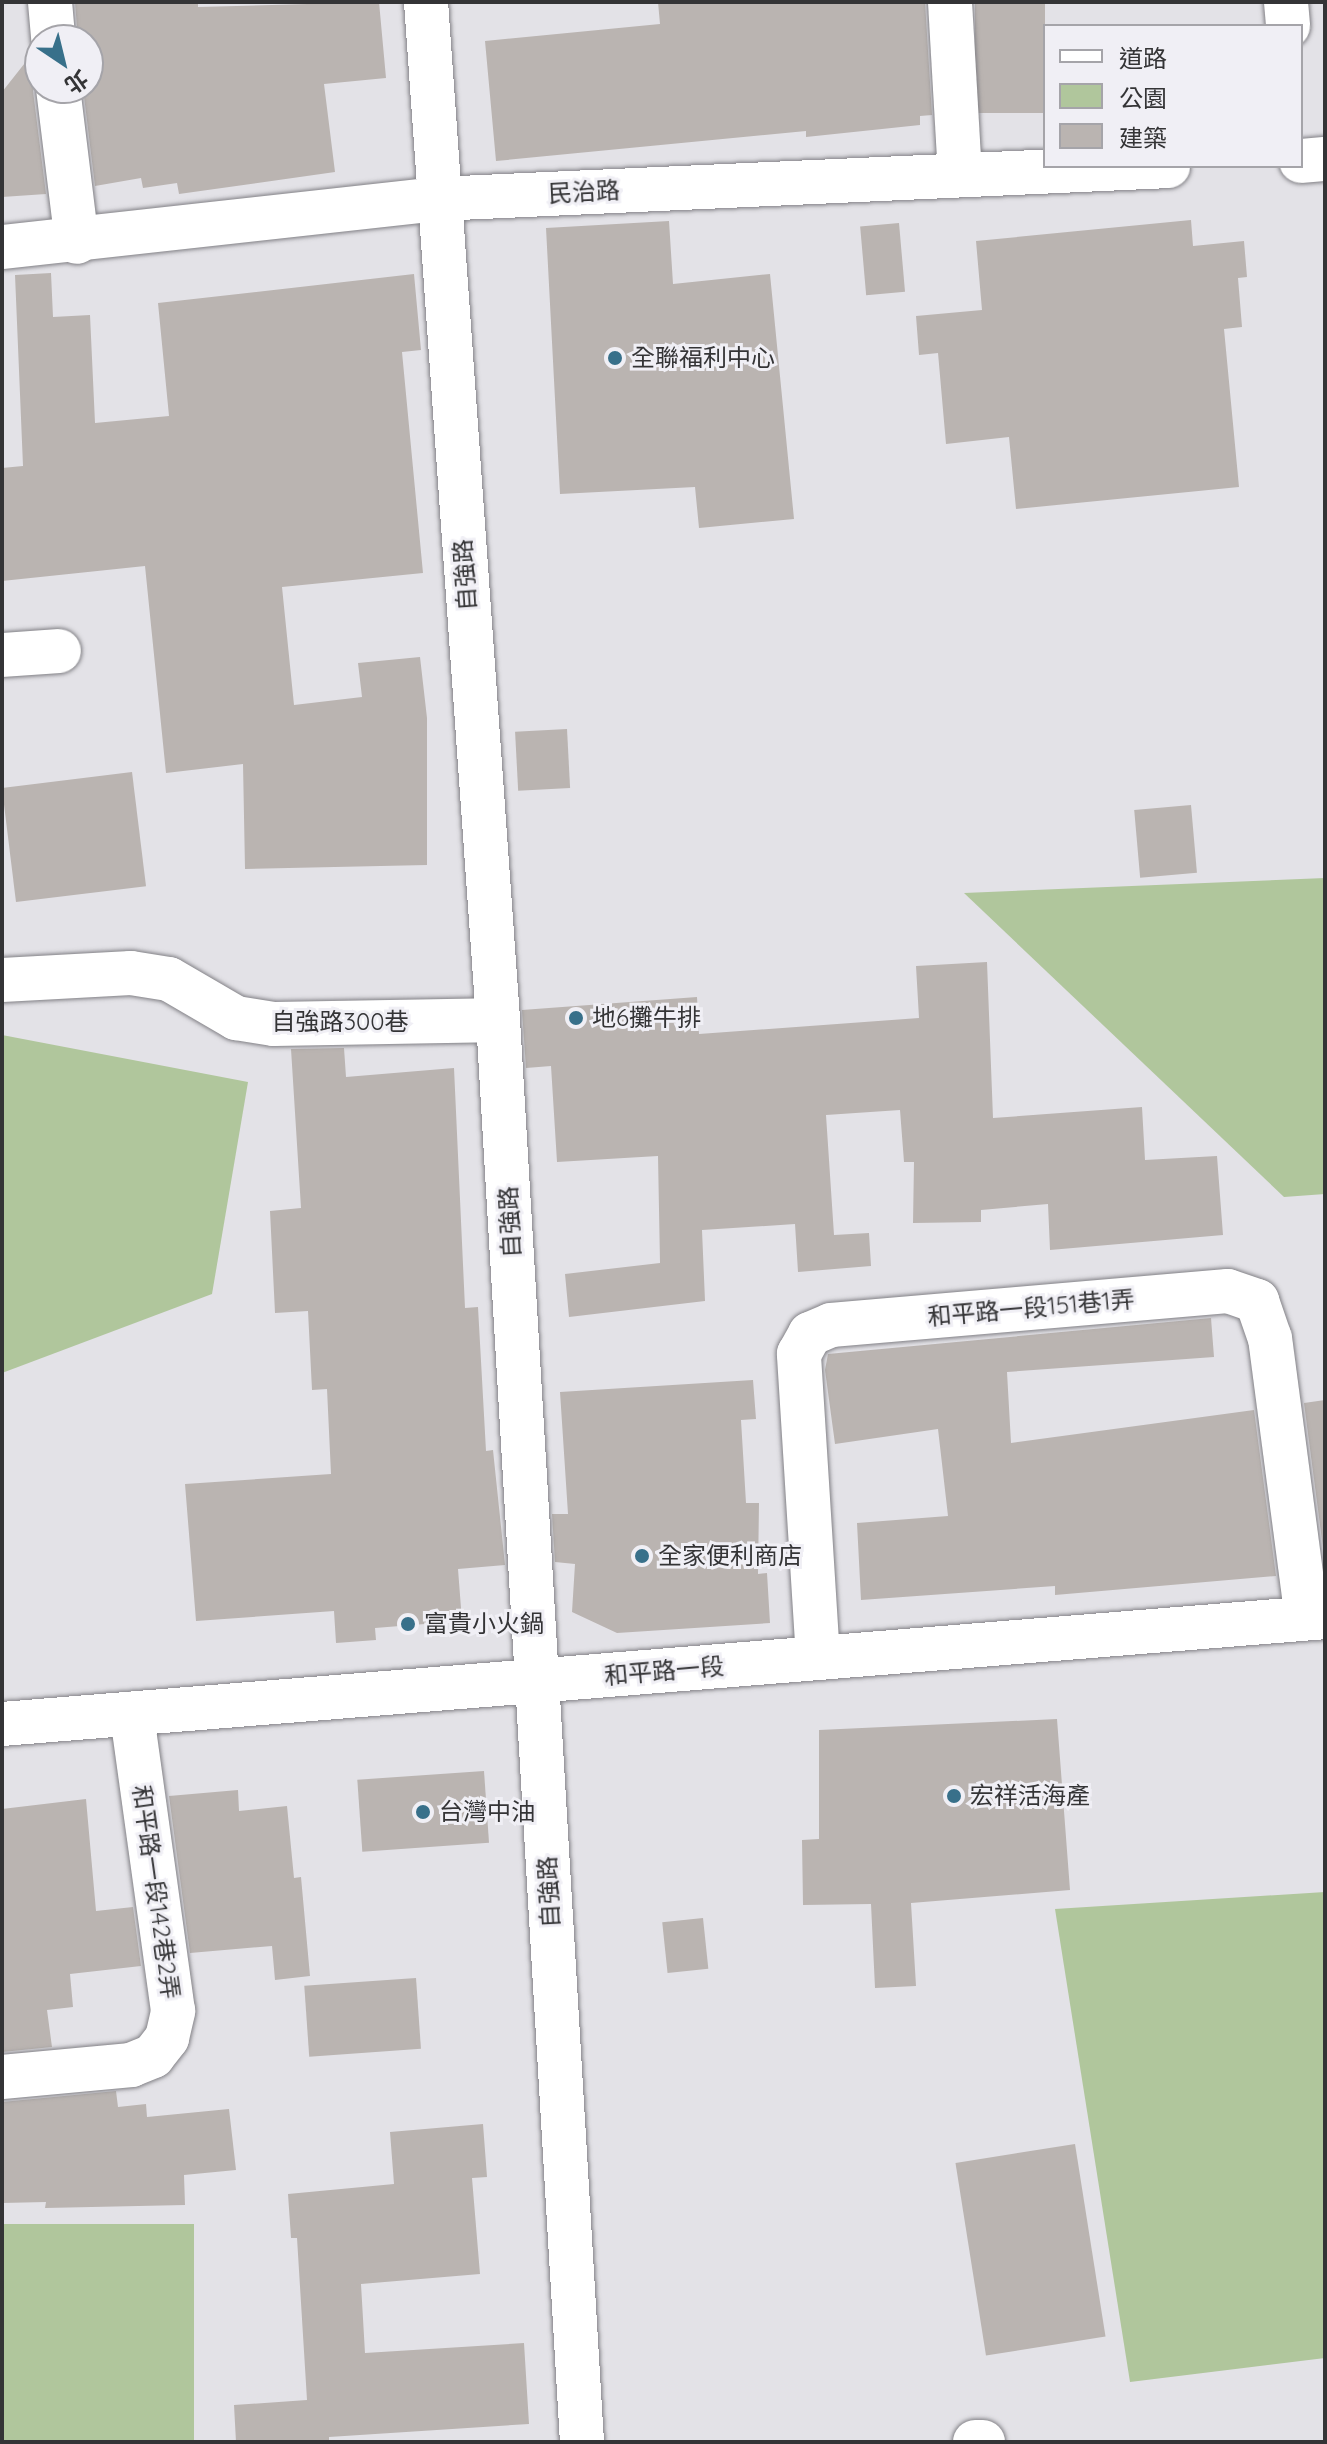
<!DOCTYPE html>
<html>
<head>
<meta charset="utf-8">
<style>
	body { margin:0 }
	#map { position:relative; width:1327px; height:2444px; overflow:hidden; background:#e3e2e7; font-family:Quicksand,"Noto Sans TC",sans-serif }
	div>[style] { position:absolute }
	.green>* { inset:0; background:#b0c69c; transform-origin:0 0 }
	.building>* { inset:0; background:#bab4b1; transform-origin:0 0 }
	.roads { filter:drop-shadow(0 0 2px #828186) drop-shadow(0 0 2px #828186) }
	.minor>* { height:44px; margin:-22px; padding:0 22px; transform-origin:22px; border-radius:22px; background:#fff }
	.dots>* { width:22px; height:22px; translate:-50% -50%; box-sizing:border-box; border:4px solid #f0eff5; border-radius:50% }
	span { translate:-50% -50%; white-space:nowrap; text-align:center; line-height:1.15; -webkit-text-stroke:6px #f0eff5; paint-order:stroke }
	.street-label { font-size:24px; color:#343436 }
	.poi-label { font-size:24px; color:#343436 }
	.left { translate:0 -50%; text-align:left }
	.frame { position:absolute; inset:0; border:4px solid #343436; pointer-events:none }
	.legend { position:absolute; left:1043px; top:24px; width:260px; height:144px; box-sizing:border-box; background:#f0eff5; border:2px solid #a5a4a9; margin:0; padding:10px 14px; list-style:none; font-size:24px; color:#343436 }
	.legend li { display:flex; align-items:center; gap:16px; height:40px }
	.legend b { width:40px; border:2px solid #a5a4a9 }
	.north { position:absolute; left:24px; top:24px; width:80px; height:80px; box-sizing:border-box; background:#f0eff5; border:2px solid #a5a4a9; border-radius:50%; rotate:145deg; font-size:22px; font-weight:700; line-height:32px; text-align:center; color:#343436 }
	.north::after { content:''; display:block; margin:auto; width:28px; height:36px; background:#38708a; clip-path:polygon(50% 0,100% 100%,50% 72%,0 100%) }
</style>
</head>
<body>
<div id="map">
	<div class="green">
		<div style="clip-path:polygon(1325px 878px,1325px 1194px,1284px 1197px,964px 893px)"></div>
		<div style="clip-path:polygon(2px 1035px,248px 1082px,212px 1294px,2px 1373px)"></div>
		<div style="clip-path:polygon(1325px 1892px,1325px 2358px,1130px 2382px,1055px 1909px)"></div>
		<div style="left:194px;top:2224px;width:218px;height:192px;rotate:90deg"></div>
	</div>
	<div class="building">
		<div style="clip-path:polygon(75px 2px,198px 2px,198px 7px,379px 2px,386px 78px,324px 84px,335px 172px,179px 194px,177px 183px,143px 188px,141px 178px,95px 186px,83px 88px,88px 88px,88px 40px,78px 40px)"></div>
		<div style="clip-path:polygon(658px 2px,925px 2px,932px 115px,920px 116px,920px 125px,806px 137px,806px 131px,496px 161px,485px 41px,660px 24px)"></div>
		<div style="left:975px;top:2px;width:70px;height:111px"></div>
		<div style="clip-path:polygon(32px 54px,40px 61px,33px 91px,46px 194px,2px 197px,2px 92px)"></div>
		<div style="clip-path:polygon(1191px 220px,1193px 246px,1244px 241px,1247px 277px,1238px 278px,1242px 327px,1224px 329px,1239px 487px,1016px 509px,1009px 437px,946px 444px,938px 353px,919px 355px,916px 316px,982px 310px,976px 241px)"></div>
		<div style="clip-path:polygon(669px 221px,673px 284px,770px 274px,794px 519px,699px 528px,695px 487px,560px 494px,546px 228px)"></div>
		<div style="left:899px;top:223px;width:69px;height:39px;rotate:85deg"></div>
		<div style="clip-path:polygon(51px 273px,53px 317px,90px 315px,95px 423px,169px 416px,158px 303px,414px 274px,421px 350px,402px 352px,423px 573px,282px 587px,294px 705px,362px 697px,358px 663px,420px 657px,427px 718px,427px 865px,245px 869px,243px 764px,166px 773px,145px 566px,2px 581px,2px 468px,23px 466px,15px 275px)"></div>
		<div style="left:567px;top:729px;width:59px;height:52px;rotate:87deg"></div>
		<div style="left:132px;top:772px;width:115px;height:131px;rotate:83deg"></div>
		<div style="left:1191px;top:805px;width:68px;height:57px;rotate:85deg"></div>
		<div style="clip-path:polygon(987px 962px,993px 1118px,1142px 1107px,1145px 1160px,1217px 1156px,1223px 1235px,1050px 1250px,1048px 1204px,981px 1210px,981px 1222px,913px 1223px,914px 1162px,904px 1162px,900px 1110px,826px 1115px,834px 1235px,869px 1233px,871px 1266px,798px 1272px,795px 1224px,702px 1230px,705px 1301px,569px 1317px,565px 1274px,660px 1263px,658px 1156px,557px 1162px,551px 1066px,526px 1068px,522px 1010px,697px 997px,699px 1034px,919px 1018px,916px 966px)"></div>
		<div style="clip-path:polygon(344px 1048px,346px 1077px,454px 1068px,465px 1308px,478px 1307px,486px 1451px,493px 1450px,505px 1565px,458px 1569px,462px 1621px,375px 1628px,376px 1640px,336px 1643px,334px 1611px,196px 1621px,185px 1484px,331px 1474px,327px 1389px,312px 1390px,308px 1311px,275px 1313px,270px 1211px,301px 1208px,291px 1049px)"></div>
		<div style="clip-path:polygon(1211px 1318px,1214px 1357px,1007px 1372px,1011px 1443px,1254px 1410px,1276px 1576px,1055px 1595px,1055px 1586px,861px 1600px,857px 1523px,948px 1516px,938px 1429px,835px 1444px,825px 1370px,828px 1354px)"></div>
		<div style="clip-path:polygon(753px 1380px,756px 1419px,741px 1420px,746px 1503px,759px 1503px,758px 1574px,767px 1573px,770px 1623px,617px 1633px,572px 1612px,575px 1564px,555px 1562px,552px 1514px,568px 1514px,560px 1392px)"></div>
		<div style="clip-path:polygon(1325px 1400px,1325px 1563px,1304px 1403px)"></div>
		<div style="clip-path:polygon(1057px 1719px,1070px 1890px,911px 1903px,916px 1986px,875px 1988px,871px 1904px,803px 1905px,802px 1840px,819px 1839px,819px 1730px)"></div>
		<div style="left:484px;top:1771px;width:72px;height:127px;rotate:86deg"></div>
		<div style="clip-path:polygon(238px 1790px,239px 1811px,287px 1806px,294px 1878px,301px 1877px,310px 1976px,275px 1980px,272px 1946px,190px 1953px,169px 1796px)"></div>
		<div style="clip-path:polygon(86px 1799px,96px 1911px,133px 1907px,141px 1966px,70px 1974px,73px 2007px,47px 2010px,52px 2047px,2px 2052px,2px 1809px)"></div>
		<div style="left:703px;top:1918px;width:51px;height:41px;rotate:84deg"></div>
		<div style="left:416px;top:1978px;width:71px;height:112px;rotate:86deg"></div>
		<div style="clip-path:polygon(116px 2091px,118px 2107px,146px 2104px,147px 2117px,229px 2109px,236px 2170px,184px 2175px,185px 2205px,45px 2208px,46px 2202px,2px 2203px,2px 2102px)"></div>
		<div style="clip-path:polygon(483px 2124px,487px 2177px,472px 2178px,480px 2274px,361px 2284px,365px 2353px,524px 2343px,529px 2424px,329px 2437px,329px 2442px,236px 2442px,234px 2405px,307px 2400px,297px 2238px,291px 2238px,288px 2194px,394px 2184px,390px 2132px)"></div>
		<div style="left:1075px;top:2144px;width:195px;height:121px;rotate:81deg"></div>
	</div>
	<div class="roads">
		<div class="minor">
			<div style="left:50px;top:2px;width:38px;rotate:85deg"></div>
			<div style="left:426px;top:2px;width:1021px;rotate:85.95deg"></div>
			<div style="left:498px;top:1020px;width:1424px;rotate:86.62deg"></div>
			<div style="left:950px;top:2px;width:172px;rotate:86.7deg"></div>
			<div style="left:1286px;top:2px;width:24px;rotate:85deg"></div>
			<div style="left:58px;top:88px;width:155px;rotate:83deg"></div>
			<div style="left:1301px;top:161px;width:24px;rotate:-5deg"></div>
			<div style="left:2px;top:247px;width:438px;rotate:-6.3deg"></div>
			<div style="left:437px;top:199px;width:732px;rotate:-2.58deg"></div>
			<div style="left:2px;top:655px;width:57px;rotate:-4deg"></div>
			<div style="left:2px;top:980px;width:129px;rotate:-3.1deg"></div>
			<div style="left:131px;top:973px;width:38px;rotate:9deg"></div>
			<div style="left:169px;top:979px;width:78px;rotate:30.2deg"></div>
			<div style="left:236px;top:1018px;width:38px;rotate:9deg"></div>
			<div style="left:274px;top:1024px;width:224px;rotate:-1deg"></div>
			<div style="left:818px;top:1658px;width:305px;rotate:-93.6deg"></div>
			<div style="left:799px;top:1354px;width:23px;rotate:-61deg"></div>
			<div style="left:810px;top:1334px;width:23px;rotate:-23deg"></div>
			<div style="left:831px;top:1325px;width:398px;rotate:-4.9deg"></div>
			<div style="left:1228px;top:1291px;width:31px;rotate:19deg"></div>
			<div style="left:1257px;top:1301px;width:39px;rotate:71deg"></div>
			<div style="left:1270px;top:1338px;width:282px;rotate:82.5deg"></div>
			<div style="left:2px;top:1724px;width:1327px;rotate:-4.62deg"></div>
			<div style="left:2px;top:2077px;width:130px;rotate:-5.3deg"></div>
			<div style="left:131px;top:2065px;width:24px;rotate:-22deg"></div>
			<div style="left:153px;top:2056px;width:23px;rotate:-52deg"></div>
			<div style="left:167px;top:2038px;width:28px;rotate:-77deg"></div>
			<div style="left:173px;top:2011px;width:300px;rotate:-97.9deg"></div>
			<div style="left:975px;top:2442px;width:8px"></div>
		</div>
	</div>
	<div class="dots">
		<div style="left:615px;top:358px;background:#38708a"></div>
		<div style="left:576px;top:1018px;background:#38708a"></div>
		<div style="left:642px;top:1556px;background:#38708a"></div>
		<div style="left:408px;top:1624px;background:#38708a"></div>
		<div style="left:954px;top:1796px;background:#38708a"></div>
		<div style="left:423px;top:1812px;background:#38708a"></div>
	</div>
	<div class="street-label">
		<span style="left:584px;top:192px;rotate:-3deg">民治路</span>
		<span style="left:465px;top:575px;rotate:-94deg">自強路</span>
		<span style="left:340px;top:1022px">自強路300巷</span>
		<span style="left:510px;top:1222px;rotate:-93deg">自強路</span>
		<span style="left:1031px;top:1308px;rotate:-5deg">和平路一段151巷1弄</span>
		<span style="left:664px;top:1671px;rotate:-5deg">和平路一段</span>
		<span style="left:156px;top:1892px;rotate:82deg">和平路一段142巷2弄</span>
		<span style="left:549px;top:1892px;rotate:-93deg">自強路</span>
	</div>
	<div class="poi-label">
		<span class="left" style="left:631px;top:358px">全聯福利中心</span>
		<span class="left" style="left:592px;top:1018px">地6攤牛排</span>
		<span class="left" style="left:658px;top:1556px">全家便利商店</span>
		<span class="left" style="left:424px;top:1624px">富貴小火鍋</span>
		<span class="left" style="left:970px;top:1796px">宏祥活海產</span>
		<span class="left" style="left:439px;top:1812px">台灣中油</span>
	</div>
	<div class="frame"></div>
	<ul class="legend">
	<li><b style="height:10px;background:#fff"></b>道路</li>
	<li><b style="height:22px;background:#b0c69c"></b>公園</li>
	<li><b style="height:22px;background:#bab4b1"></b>建築</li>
	</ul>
	<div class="north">北</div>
</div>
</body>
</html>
